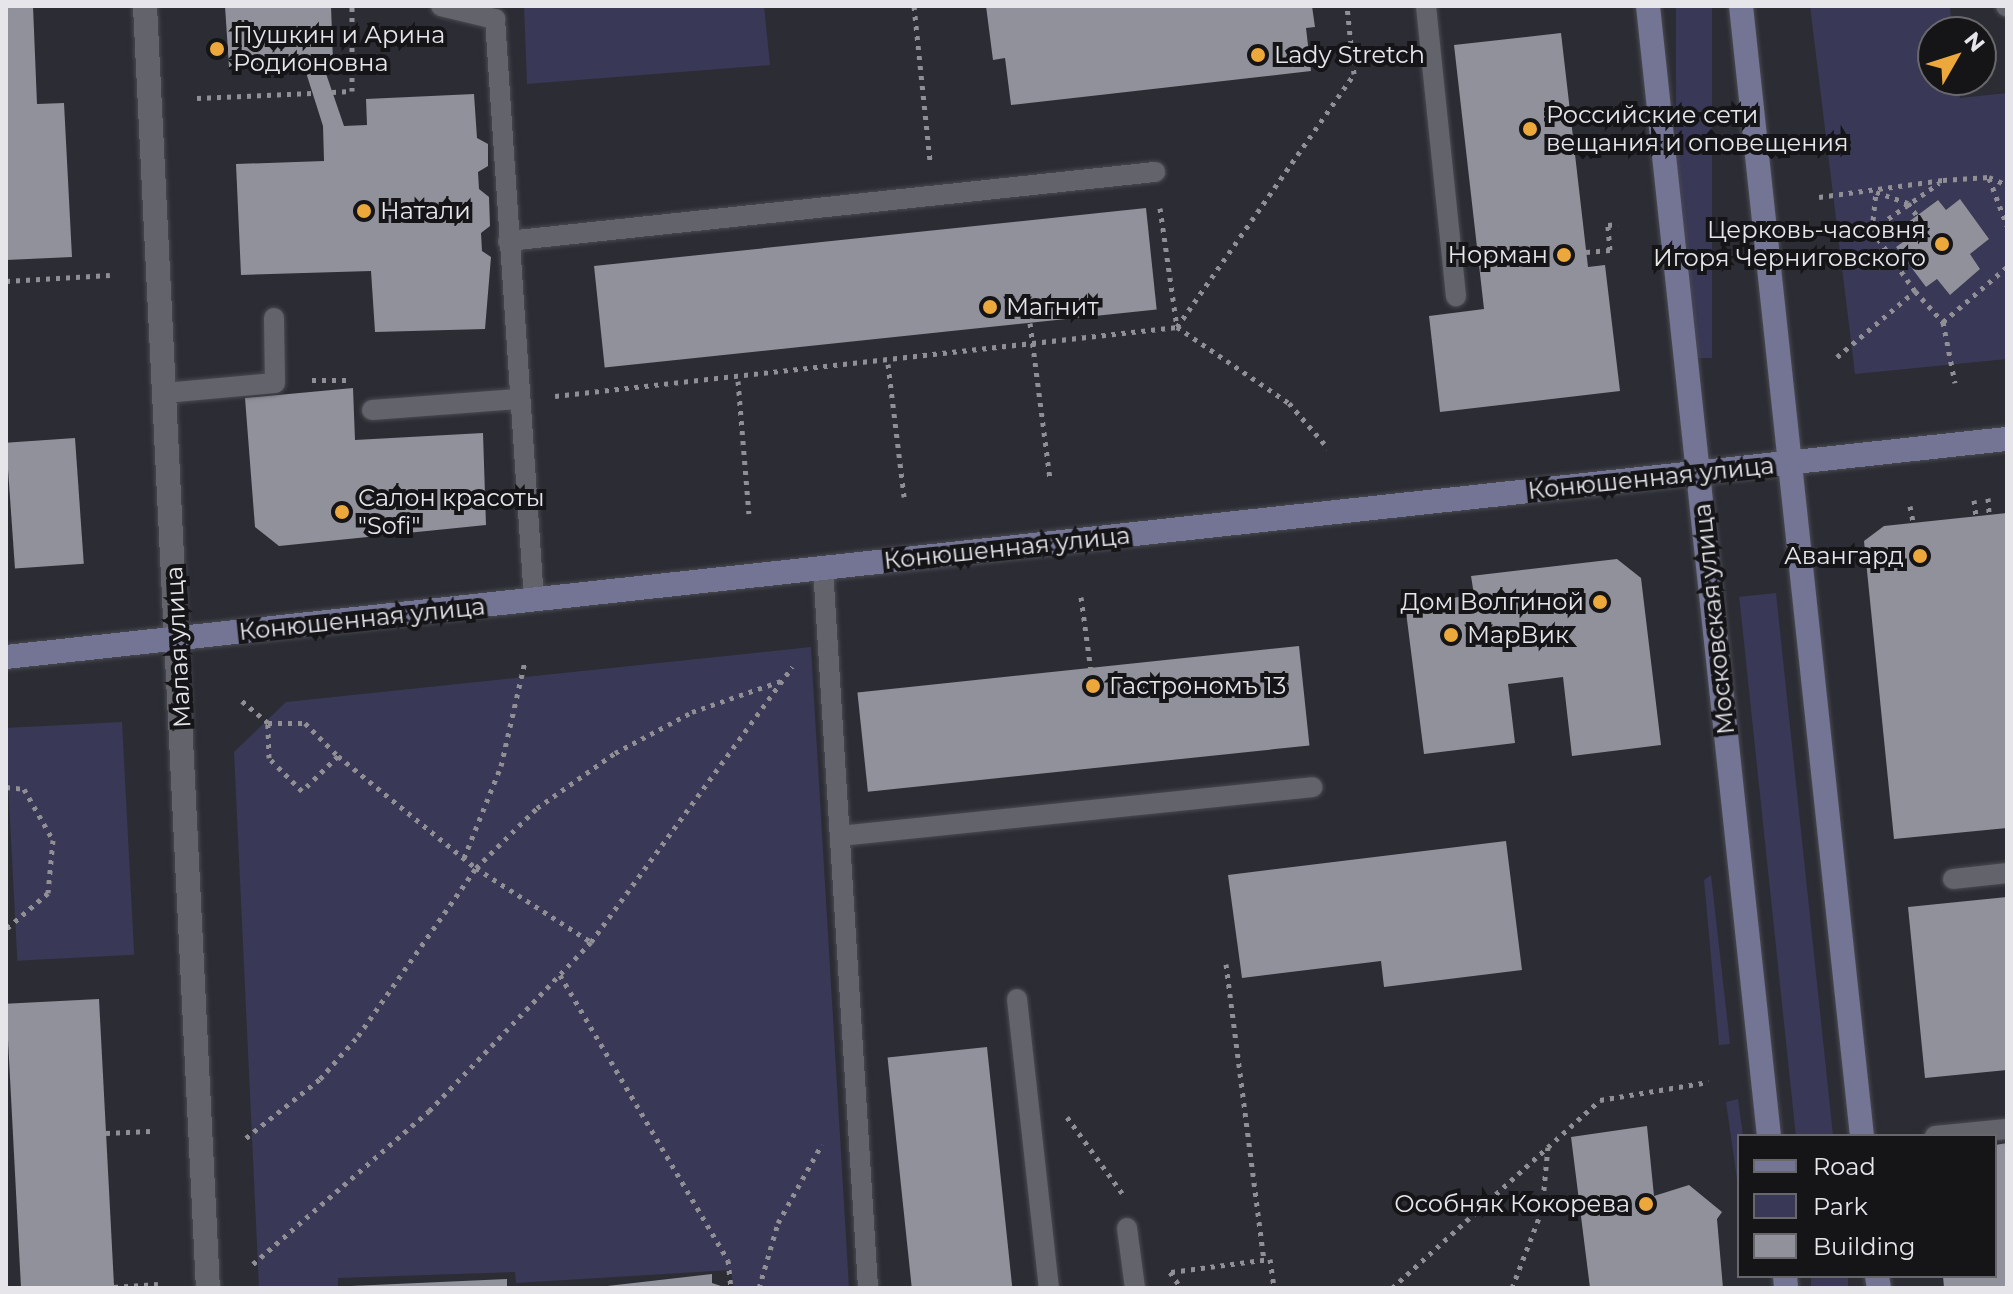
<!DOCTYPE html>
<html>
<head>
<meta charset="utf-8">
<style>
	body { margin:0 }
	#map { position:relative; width:2013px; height:1294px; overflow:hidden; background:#2c2c34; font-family:Montserrat,sans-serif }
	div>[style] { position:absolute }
	.green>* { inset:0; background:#393856; transform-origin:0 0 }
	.building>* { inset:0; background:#91919b; transform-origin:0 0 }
	.path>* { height:5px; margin-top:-2.5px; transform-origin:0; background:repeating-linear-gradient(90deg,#8f8f95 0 4px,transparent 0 10px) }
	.roads { filter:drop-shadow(0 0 2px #4a4a52) drop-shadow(0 0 2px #4a4a52) }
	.lane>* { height:20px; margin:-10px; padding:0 10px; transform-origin:10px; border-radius:10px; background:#63636c }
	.street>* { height:24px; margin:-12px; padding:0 12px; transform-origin:12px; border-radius:12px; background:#63636c }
	.secondary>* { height:24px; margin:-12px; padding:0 12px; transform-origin:12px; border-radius:12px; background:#747494 }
	.dots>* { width:22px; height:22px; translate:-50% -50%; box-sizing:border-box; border:4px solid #151518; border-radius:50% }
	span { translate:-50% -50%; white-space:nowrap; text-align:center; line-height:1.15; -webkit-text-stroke:8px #151518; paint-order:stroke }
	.poi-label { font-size:24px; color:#e5e5ea }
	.left { translate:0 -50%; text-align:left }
	.right { translate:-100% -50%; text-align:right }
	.street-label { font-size:24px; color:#e5e5ea }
	.frame { position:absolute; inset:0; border:8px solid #e5e5ea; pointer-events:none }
	.legend { position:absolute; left:1737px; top:1134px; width:260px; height:144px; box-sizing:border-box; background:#151518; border:2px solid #68686c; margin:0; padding:10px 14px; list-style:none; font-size:24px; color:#e5e5ea }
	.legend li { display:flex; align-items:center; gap:16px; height:40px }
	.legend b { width:40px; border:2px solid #68686c }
	.north { position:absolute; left:1917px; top:16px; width:80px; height:80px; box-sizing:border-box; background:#151518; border:2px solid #68686c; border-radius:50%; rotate:51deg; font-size:22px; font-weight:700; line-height:32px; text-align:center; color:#e5e5ea }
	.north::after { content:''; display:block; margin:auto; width:28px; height:36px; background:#eda83c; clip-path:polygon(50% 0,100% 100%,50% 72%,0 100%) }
</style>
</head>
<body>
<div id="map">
	<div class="green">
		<div style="clip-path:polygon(524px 6px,764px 6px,770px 65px,527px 84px)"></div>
		<div style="left:1676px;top:6px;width:36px;height:352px"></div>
		<div style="clip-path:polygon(evenodd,1810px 6px,1950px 6px,1952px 32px,1933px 32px,1933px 80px,1957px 80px,1960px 98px,2007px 93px,2007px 359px,1855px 374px,1810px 6px,1937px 200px,1946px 210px,1960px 200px,1989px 239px,1970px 254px,1980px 269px,1950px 294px,1937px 279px,1926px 287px,1899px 230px,1937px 200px)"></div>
		<div style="left:1776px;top:593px;width:546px;height:37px;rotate:84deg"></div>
		<div style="clip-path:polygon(811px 647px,849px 1288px,733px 1288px,731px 1270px,516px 1283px,515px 1272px,338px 1278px,338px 1288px,259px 1288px,234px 752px,286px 702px)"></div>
		<div style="left:122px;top:722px;width:233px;height:117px;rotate:87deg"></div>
		<div style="clip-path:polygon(1711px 875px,1730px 1044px,1719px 1045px,1704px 880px)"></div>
		<div style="clip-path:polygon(1738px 1099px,1743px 1136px,1739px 1193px,1726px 1102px)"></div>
		<div style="left:1811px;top:1276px;width:37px;height:12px"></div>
	</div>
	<div class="building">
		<div style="clip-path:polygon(6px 6px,33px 6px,37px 104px,64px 103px,72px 257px,6px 260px)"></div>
		<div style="clip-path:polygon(225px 6px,331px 6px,333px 61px,322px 62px,344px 126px,367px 125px,366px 99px,474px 94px,477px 138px,488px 144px,488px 166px,478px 172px,479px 189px,489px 197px,490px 226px,481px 233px,482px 251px,491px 257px,485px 329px,375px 332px,371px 271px,241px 275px,236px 164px,324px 161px,323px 126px,303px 63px,229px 67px)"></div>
		<div style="clip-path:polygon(986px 6px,1312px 6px,1315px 27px,1306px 28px,1311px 71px,1011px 105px,1005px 58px,993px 60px)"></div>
		<div style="clip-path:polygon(1561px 33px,1588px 267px,1605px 265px,1620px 391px,1440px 412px,1429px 316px,1484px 309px,1454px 45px)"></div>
		<div style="clip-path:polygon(1960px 199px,1989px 239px,1970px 254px,1980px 269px,1950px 295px,1937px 279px,1926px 287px,1896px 247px,1906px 240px,1899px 229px,1938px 200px,1946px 210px)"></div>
		<div style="left:1146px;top:208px;width:102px;height:555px;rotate:84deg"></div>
		<div style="clip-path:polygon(353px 388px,355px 440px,483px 433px,486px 525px,279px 546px,255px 527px,245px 398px)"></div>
		<div style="left:75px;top:438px;width:126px;height:69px;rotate:86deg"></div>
		<div style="clip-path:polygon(2007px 513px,2007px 828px,1894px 839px,1864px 541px,1884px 526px)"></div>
		<div style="clip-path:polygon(1617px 559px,1641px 578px,1661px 745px,1572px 756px,1563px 677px,1508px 684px,1515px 743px,1424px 754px,1405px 604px,1474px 595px,1471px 576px)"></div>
		<div style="left:1299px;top:646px;width:100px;height:444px;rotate:84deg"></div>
		<div style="clip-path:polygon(1506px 841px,1522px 970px,1384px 987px,1381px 961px,1242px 978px,1228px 875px)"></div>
		<div style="clip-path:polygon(2007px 897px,2007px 1070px,1925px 1078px,1908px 907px)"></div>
		<div style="left:99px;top:999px;width:289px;height:93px;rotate:87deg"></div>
		<div style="left:987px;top:1047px;width:242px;height:100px;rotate:84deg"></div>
		<div style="clip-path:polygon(1647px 1126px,1654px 1196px,1689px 1185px,1722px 1212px,1717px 1219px,1723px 1288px,1590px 1288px,1571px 1137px)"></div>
		<div style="clip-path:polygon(2007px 1143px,2007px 1288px,1944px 1288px,1943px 1276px,1995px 1276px,1995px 1145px)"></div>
		<div style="clip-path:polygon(712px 1274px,712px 1283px,727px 1288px,590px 1288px)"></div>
		<div style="clip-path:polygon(507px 1279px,507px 1288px,351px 1288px,351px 1286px)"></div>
	</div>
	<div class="path">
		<div style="left:914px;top:6px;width:155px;rotate:84.1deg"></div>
		<div style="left:332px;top:92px;width:20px;rotate:-3deg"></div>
		<div style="left:352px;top:91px;width:85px;rotate:-90deg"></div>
		<div style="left:197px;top:98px;width:115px;rotate:-2.5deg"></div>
		<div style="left:1989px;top:178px;width:51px;rotate:69.4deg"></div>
		<div style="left:1819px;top:197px;width:125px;rotate:-7.8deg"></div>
		<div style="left:1943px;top:180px;width:46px;rotate:-3.7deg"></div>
		<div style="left:1989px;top:177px;width:20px;rotate:24deg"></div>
		<div style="left:1160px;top:208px;width:120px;rotate:81.9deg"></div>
		<div style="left:1177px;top:327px;width:135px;rotate:34.2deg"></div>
		<div style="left:1289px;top:403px;width:60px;rotate:49.1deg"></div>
		<div style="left:1872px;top:230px;width:82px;rotate:-35deg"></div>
		<div style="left:1586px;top:252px;width:24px;rotate:-5deg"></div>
		<div style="left:1610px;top:250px;width:25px;rotate:-95deg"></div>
		<div style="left:1608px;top:225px;width:10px;rotate:-6deg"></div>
		<div style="left:6px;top:281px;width:104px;rotate:-3.3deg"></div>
		<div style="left:1915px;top:291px;width:42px;rotate:47.9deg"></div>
		<div style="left:1943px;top:322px;width:84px;rotate:-40.7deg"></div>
		<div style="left:1943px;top:322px;width:62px;rotate:78.9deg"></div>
		<div style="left:1030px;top:323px;width:158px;rotate:82.7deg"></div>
		<div style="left:1837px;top:357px;width:102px;rotate:-40.2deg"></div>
		<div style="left:1915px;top:291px;width:75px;rotate:-125.2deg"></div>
		<div style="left:1872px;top:230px;width:38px;rotate:-84deg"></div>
		<div style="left:1876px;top:192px;width:34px;rotate:19deg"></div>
		<div style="left:1908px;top:203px;width:16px;rotate:55deg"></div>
		<div style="left:888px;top:364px;width:134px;rotate:83.1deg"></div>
		<div style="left:312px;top:380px;width:40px"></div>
		<div style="left:738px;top:381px;width:133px;rotate:85.3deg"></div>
		<div style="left:555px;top:396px;width:626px;rotate:-6.33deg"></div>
		<div style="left:1177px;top:327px;width:309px;rotate:-55deg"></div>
		<div style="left:1354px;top:74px;width:68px;rotate:-95.9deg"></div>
		<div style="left:1988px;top:498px;width:16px;rotate:86deg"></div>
		<div style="left:1974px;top:500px;width:16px;rotate:83deg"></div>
		<div style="left:1910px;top:506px;width:16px;rotate:79deg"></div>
		<div style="left:1081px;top:597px;width:90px;rotate:82.3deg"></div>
		<div style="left:242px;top:701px;width:34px;rotate:40deg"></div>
		<div style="left:268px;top:723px;width:37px"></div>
		<div style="left:305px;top:723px;width:47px;rotate:45deg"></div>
		<div style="left:338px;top:756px;width:50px;rotate:135.8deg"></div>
		<div style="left:302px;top:791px;width:47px;rotate:-135deg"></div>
		<div style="left:269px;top:758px;width:35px;rotate:-92deg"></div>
		<div style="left:338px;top:756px;width:178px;rotate:39.1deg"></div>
		<div style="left:476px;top:868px;width:137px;rotate:32.8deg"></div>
		<div style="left:6px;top:787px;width:18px;rotate:6deg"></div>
		<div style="left:24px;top:789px;width:59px;rotate:60.4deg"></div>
		<div style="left:53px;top:840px;width:53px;rotate:95.4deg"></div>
		<div style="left:48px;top:893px;width:55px;rotate:139.4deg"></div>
		<div style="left:464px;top:858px;width:99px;rotate:-68.1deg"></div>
		<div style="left:501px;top:766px;width:108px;rotate:-77.1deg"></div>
		<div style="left:1226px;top:964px;width:298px;rotate:82.7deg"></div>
		<div style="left:560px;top:975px;width:331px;rotate:59.5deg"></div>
		<div style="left:728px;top:1260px;width:28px;rotate:84deg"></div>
		<div style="left:1067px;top:1117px;width:94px;rotate:54.1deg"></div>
		<div style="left:106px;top:1133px;width:44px;rotate:-2.6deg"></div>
		<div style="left:246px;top:1138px;width:95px;rotate:-38.6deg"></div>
		<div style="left:320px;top:1079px;width:57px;rotate:-48.5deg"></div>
		<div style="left:358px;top:1036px;width:205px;rotate:-54.9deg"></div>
		<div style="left:476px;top:868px;width:86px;rotate:-44.5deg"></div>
		<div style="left:537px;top:808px;width:95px;rotate:-35.2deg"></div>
		<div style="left:615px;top:753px;width:87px;rotate:-28deg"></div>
		<div style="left:692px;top:712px;width:97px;rotate:-19.2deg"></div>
		<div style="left:253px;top:1264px;width:233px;rotate:-41deg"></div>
		<div style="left:429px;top:1111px;width:234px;rotate:-46.2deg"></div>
		<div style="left:591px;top:942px;width:341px;rotate:-53.8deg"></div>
		<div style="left:1170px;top:1272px;width:19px;rotate:55deg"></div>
		<div style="left:1171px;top:1272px;width:100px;rotate:-7.5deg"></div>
		<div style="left:1270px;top:1259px;width:29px;rotate:82deg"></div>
		<div style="left:114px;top:1287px;width:44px;rotate:-3.9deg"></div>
		<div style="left:759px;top:1288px;width:68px;rotate:-73.7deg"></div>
		<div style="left:778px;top:1223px;width:90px;rotate:-60.9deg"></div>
		<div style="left:1392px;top:1288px;width:280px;rotate:-42.1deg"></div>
		<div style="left:1600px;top:1100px;width:110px;rotate:-9.4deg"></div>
		<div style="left:1512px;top:1288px;width:84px;rotate:-69deg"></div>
		<div style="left:1542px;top:1210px;width:63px;rotate:-84.6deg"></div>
	</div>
	<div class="roads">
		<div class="lane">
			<div style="left:441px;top:6px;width:56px;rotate:13.5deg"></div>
			<div style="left:495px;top:19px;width:582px;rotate:86.16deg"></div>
			<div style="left:1426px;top:6px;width:292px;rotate:84.1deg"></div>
			<div style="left:2006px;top:6px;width:1px;rotate:45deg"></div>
			<div style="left:508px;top:241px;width:651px;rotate:-6.09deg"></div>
			<div style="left:165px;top:393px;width:110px;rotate:-5.2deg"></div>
			<div style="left:275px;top:383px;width:65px;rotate:-90.9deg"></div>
			<div style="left:372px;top:410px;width:146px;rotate:-4.3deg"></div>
			<div style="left:823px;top:568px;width:721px;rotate:86.42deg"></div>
			<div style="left:840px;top:836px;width:475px;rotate:-5.9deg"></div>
			<div style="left:1953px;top:879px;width:54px;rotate:-6.3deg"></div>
			<div style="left:1017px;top:999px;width:291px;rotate:83.7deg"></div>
			<div style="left:1935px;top:1136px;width:72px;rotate:-5.6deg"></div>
			<div style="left:1127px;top:1228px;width:61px;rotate:82.4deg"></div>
		</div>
		<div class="street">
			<div style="left:145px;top:6px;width:1284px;rotate:87.19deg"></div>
		</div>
		<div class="secondary">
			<div style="left:1648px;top:6px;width:1136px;rotate:83.89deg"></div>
			<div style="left:1741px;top:6px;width:1136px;rotate:83.89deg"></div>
			<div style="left:6px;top:657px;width:2013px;rotate:-6.22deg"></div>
			<div style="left:1785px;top:1276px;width:12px;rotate:85deg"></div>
			<div style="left:1877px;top:1276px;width:12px;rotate:81deg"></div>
		</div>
	</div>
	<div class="dots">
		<div style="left:217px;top:49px;background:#eda83c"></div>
		<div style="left:1258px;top:55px;background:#eda83c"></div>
		<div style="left:1530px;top:129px;background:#eda83c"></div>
		<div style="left:364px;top:211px;background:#eda83c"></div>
		<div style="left:1942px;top:244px;background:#eda83c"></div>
		<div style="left:1564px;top:255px;background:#eda83c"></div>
		<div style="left:990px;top:307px;background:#eda83c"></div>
		<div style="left:342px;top:512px;background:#eda83c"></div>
		<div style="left:1920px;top:556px;background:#eda83c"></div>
		<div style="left:1600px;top:602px;background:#eda83c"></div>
		<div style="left:1451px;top:635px;background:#eda83c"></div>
		<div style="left:1093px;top:686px;background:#eda83c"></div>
		<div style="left:1646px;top:1204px;background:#eda83c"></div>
	</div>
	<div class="poi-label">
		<span class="left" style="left:233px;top:49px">Пушкин и Арина<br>Родионовна</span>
		<span class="left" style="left:1274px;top:55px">Lady Stretch</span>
		<span class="left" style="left:1546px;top:129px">Российские сети<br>вещания и оповещения</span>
		<span class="left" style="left:380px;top:211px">Натали</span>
		<span class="right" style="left:1926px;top:244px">Церковь-часовня<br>Игоря Черниговского</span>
		<span class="right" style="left:1548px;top:255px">Норман</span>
		<span class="left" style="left:1006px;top:307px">Магнит</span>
		<span class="left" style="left:358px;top:512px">Салон красоты<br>"Sofi"</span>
		<span class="right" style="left:1904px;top:556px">Авангард</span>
		<span class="right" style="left:1584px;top:602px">Дом Волгиной</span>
		<span class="left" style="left:1467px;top:635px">МарВик</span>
		<span class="left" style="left:1109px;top:686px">Гастрономъ 13</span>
		<span class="right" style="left:1630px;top:1204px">Особняк Кокорева</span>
	</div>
	<div class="street-label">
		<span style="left:1651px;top:478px;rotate:-6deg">Конюшенная улица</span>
		<span style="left:1007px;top:548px;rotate:-6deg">Конюшенная улица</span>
		<span style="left:362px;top:619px;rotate:-6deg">Конюшенная улица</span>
		<span style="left:1714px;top:619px;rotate:-96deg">Московская улица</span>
		<span style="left:178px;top:647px;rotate:-93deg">Малая улица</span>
	</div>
	<div class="frame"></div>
	<ul class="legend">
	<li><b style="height:10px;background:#747494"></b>Road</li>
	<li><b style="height:22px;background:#393856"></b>Park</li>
	<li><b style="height:22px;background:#91919b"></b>Building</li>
	</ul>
	<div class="north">N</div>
</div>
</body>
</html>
